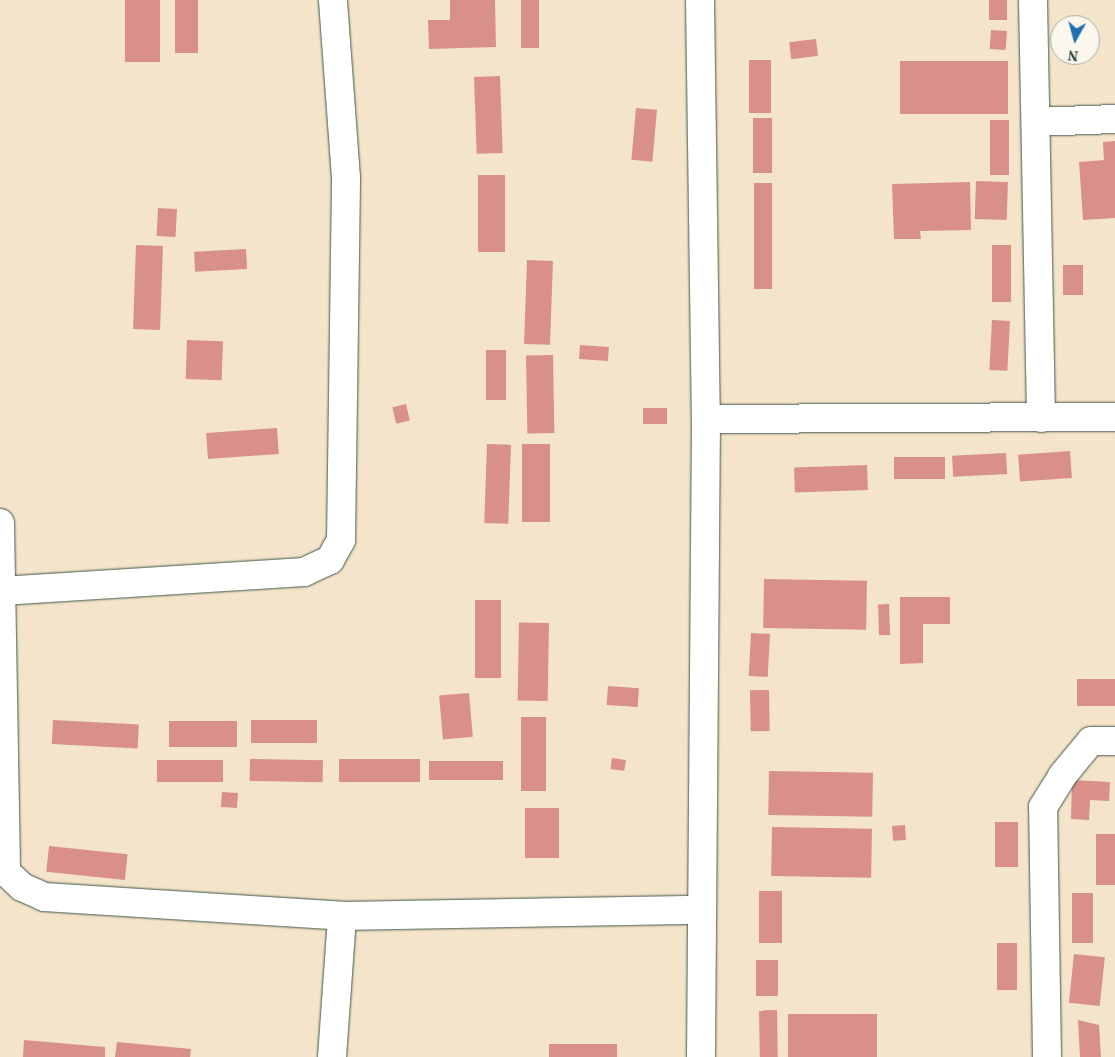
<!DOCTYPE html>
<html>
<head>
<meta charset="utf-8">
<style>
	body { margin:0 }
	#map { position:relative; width:1115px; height:1057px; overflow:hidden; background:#f4e4ca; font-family:Vollkorn,serif }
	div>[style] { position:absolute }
	.building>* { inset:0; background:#d99089; transform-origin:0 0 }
	.roads { filter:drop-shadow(0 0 1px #3f564a) drop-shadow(0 0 1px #3f564a) }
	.street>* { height:28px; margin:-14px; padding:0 14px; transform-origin:14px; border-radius:14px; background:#fff }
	span { translate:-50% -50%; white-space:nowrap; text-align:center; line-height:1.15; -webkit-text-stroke:4px #fbf7ec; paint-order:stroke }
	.north { position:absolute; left:1050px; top:15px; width:50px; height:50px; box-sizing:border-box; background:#fbf7ec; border:1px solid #a3ada2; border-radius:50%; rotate:187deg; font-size:14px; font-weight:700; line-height:20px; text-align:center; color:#1f3d34 }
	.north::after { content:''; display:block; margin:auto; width:18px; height:22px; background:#1f6fb2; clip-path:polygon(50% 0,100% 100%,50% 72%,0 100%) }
</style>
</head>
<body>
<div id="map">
	<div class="building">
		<div style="left:125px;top:0;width:35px;height:62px"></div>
		<div style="left:175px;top:0;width:23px;height:53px"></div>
		<div style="clip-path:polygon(450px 0,495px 0,496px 47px,429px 49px,428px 20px,450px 20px)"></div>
		<div style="left:521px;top:0;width:18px;height:48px"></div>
		<div style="left:989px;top:0;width:18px;height:20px"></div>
		<div style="left:991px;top:30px;width:16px;height:19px;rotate:4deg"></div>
		<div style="left:816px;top:39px;width:17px;height:27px;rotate:83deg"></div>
		<div style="left:749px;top:60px;width:22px;height:53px"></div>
		<div style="left:900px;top:61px;width:108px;height:53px"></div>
		<div style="left:500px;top:76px;width:77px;height:26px;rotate:88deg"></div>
		<div style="left:636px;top:108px;width:21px;height:52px;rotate:5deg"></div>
		<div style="left:753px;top:118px;width:19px;height:55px"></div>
		<div style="left:990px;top:120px;width:19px;height:55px"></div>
		<div style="clip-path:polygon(1115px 141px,1115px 218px,1083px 220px,1079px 162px,1104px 160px,1103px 142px)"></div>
		<div style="left:478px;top:175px;width:27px;height:77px"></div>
		<div style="left:976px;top:181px;width:32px;height:38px;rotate:2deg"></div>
		<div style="clip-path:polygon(970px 182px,971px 230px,920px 231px,921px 239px,894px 239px,892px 184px)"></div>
		<div style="left:754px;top:183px;width:18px;height:106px"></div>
		<div style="left:158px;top:208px;width:19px;height:28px;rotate:3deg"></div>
		<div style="left:136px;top:245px;width:27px;height:84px;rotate:2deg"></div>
		<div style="left:992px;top:245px;width:19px;height:57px"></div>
		<div style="left:246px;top:249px;width:20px;height:52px;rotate:87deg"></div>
		<div style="left:527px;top:260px;width:26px;height:84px;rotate:2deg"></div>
		<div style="left:1063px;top:265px;width:20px;height:30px"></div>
		<div style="left:992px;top:320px;width:18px;height:50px;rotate:3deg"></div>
		<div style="left:187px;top:340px;width:36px;height:39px;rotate:2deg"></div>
		<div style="left:580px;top:345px;width:29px;height:14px;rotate:4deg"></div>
		<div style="left:486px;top:350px;width:20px;height:50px"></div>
		<div style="left:553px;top:355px;width:78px;height:27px;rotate:89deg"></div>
		<div style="left:406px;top:404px;width:17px;height:14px;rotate:77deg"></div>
		<div style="left:667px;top:408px;width:16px;height:24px;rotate:90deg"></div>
		<div style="left:277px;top:428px;width:26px;height:71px;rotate:86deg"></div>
		<div style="left:487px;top:444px;width:24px;height:79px;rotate:2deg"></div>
		<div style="left:522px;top:444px;width:28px;height:78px"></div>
		<div style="left:1070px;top:451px;width:27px;height:52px;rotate:86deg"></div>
		<div style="left:1006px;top:453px;width:21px;height:54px;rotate:87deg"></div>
		<div style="left:945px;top:457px;width:22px;height:51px;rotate:90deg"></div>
		<div style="left:867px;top:465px;width:25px;height:73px;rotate:88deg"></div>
		<div style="left:764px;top:579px;width:103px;height:49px;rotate:1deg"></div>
		<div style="clip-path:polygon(900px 597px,950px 597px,950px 624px,923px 624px,923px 663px,900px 664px)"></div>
		<div style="left:475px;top:600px;width:26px;height:78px"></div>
		<div style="left:889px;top:604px;width:31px;height:11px;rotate:88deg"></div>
		<div style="left:549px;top:623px;width:78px;height:30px;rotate:91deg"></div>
		<div style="left:751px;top:633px;width:19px;height:43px;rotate:3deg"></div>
		<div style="left:1115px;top:679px;width:27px;height:38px;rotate:90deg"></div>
		<div style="left:608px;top:686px;width:31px;height:19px;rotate:4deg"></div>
		<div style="left:769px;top:690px;width:41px;height:19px;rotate:89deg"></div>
		<div style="left:469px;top:693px;width:44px;height:30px;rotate:85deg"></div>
		<div style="left:546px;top:717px;width:74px;height:25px;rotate:90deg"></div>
		<div style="left:53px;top:720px;width:86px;height:24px;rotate:3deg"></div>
		<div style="left:251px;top:720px;width:66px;height:23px"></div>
		<div style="left:169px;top:721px;width:68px;height:26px"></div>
		<div style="left:612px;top:758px;width:14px;height:11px;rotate:8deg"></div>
		<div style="left:250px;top:759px;width:73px;height:22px;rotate:1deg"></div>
		<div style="left:339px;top:759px;width:81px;height:23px"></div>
		<div style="left:157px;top:760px;width:66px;height:22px"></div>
		<div style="left:503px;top:761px;width:19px;height:74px;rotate:90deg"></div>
		<div style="left:769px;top:771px;width:104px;height:44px;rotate:1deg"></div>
		<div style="clip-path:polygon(1072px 780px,1110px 782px,1109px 801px,1090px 800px,1089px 820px,1071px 819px)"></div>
		<div style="left:222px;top:792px;width:16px;height:15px;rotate:4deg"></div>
		<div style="left:525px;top:808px;width:34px;height:50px"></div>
		<div style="left:995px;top:822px;width:23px;height:45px"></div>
		<div style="left:905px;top:825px;width:15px;height:13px;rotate:86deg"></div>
		<div style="left:772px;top:827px;width:100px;height:49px;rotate:1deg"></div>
		<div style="left:1096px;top:834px;width:19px;height:51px"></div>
		<div style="left:49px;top:846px;width:79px;height:26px;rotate:6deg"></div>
		<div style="left:759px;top:891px;width:23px;height:52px"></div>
		<div style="left:1072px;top:893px;width:21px;height:50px"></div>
		<div style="left:997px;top:943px;width:20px;height:47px"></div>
		<div style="left:1074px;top:954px;width:31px;height:49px;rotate:6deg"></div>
		<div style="left:756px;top:960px;width:22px;height:36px"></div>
		<div style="left:777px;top:1010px;width:47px;height:18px;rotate:89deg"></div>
		<div style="left:877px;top:1014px;width:43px;height:89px;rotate:90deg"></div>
		<div style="clip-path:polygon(1078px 1020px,1099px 1025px,1101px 1057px,1080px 1057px)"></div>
		<div style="clip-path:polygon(24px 1040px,105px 1047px,105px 1057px,23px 1057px)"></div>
		<div style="clip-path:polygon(117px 1042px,191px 1049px,190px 1057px,115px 1057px)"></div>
		<div style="left:617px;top:1044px;width:13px;height:68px;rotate:90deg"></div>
	</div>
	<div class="roads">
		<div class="street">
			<div style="left:700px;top:0;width:419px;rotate:89.2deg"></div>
			<div style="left:706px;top:419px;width:638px;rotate:90.45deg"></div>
			<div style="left:1033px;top:0;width:418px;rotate:88.9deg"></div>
			<div style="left:1036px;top:122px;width:79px;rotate:-2.2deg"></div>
			<div style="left:706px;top:419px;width:409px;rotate:-0.3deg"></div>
			<div style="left:0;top:523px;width:349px;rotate:89deg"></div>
			<div style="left:6px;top:872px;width:22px;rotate:43deg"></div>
			<div style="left:22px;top:887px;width:24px;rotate:24deg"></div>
			<div style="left:44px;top:897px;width:299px;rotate:3.6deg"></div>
			<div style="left:342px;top:916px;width:359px;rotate:-1deg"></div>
			<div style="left:1px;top:591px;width:304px;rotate:-3.6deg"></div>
			<div style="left:304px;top:572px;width:29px;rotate:-25deg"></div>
			<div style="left:330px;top:560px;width:23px;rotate:-61deg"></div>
			<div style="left:341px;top:540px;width:362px;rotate:-89.2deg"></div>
			<div style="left:346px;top:178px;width:178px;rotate:-94.2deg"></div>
			<div style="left:332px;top:1057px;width:141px;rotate:-85.9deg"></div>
			<div style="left:1047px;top:1057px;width:250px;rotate:-90.9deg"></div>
			<div style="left:1043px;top:807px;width:36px;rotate:-58deg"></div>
			<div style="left:1062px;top:776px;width:45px;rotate:-50.4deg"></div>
			<div style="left:1091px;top:741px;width:24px"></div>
		</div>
	</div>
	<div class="north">N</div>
</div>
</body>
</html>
